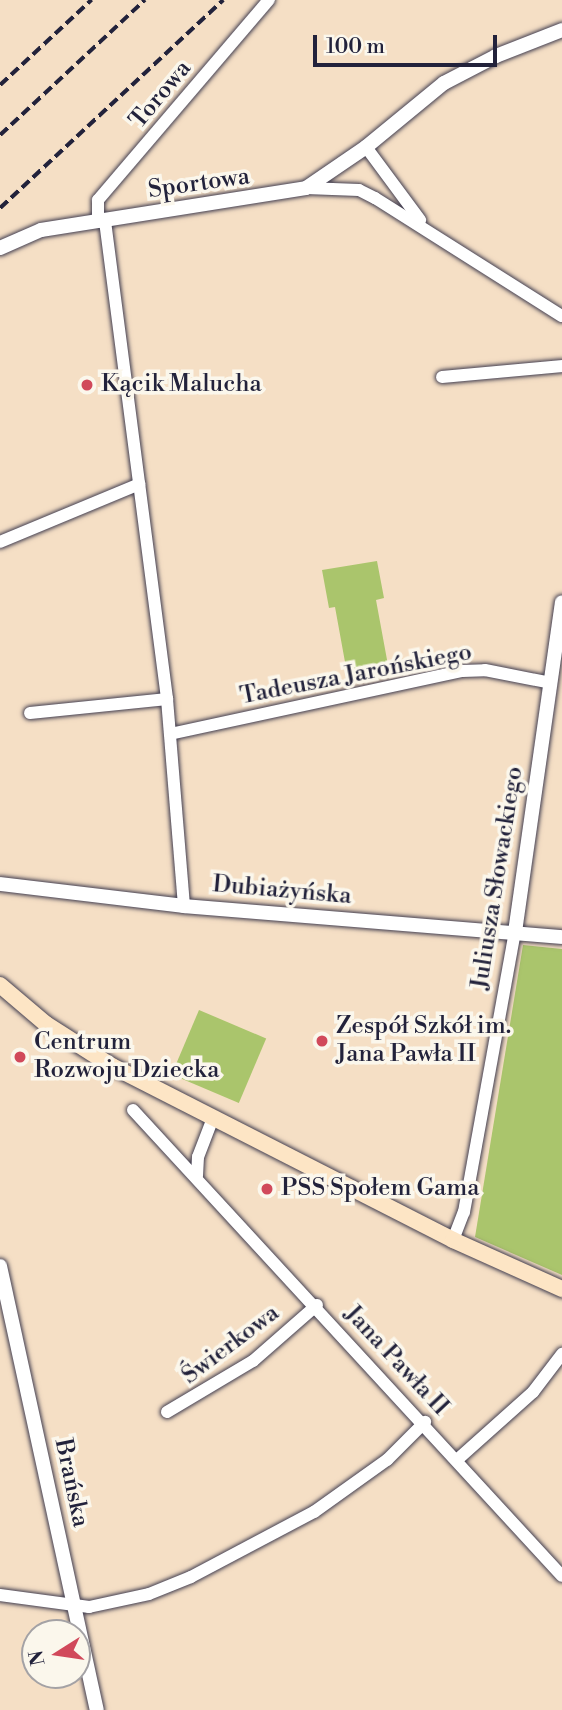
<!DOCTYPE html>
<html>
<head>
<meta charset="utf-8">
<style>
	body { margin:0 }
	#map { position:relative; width:562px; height:1710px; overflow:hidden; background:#f5dfc5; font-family:"Libre Bodoni",serif }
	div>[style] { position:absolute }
	.green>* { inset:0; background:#aac56c; transform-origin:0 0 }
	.roads { filter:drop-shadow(0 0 2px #423e50) drop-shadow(0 0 2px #423e50) }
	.minor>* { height:12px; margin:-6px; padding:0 6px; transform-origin:6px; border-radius:6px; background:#fff }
	.tertiary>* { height:14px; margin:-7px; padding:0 7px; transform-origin:7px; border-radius:7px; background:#fff }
	.secondary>* { height:16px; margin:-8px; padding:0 8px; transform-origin:8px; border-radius:8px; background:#fde5c5 }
	.rail>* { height:3.5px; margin-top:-1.75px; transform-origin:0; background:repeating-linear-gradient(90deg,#22223b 0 10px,transparent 0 15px) }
	.dots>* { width:19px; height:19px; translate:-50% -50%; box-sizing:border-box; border:4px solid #fbf7ec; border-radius:50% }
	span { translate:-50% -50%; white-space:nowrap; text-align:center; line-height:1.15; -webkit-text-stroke:7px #fbf7ec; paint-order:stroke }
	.street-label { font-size:24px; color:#22223b }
	.poi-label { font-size:24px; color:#22223b }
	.left { translate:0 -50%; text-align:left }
	.north { position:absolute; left:21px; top:1619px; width:70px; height:70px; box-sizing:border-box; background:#fbf7ec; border:2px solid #a4a2a5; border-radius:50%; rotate:258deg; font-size:19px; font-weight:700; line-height:28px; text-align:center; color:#22223b }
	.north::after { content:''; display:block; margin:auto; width:24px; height:32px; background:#d1495b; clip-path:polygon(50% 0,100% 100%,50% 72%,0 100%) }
	.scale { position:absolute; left:313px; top:35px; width:184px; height:32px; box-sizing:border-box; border:4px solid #22223b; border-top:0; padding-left:9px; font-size:21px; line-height:24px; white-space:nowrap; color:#22223b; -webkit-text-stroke:5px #fbf7ec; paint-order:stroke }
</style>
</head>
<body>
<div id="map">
	<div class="green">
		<div style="clip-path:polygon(377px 561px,384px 598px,376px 600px,390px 676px,349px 684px,335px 607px,329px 608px,322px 570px)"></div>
		<div style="clip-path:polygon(523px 945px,562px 949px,562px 1275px,475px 1237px)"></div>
		<div style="left:199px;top:1010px;width:73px;height:70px;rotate:23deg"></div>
	</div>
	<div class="roads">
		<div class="minor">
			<div style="left:366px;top:147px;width:91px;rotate:53.5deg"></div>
			<div style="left:306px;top:188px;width:53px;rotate:2.2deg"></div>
			<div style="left:359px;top:190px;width:18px;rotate:27deg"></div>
			<div style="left:375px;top:198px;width:221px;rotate:32.3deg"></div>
			<div style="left:105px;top:221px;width:482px;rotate:82.6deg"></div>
			<div style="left:167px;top:699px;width:208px;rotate:85.3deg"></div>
			<div style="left:98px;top:222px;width:22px;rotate:-90deg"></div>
			<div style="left:98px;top:200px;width:263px;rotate:-49.5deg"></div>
			<div style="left:442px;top:377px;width:121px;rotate:-5.2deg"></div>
			<div style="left:0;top:542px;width:151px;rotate:-22.6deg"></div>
			<div style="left:30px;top:713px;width:138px;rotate:-5.8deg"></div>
			<div style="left:170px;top:734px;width:299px;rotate:-12.2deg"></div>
			<div style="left:462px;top:671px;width:23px;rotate:-2deg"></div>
			<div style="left:485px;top:670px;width:67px;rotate:11.1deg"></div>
			<div style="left:133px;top:1110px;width:633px;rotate:47.37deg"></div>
			<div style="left:197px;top:1176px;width:19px;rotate:-87deg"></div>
			<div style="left:198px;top:1157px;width:40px;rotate:-69deg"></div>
			<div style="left:453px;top:1240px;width:30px;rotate:-69deg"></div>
			<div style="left:464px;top:1212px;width:285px;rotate:-79.7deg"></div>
			<div style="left:167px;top:1412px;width:100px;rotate:-30.7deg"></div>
			<div style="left:253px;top:1361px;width:85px;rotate:-41.2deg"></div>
			<div style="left:458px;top:1459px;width:101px;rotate:-41.8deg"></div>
			<div style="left:533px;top:1392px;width:48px;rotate:-52.7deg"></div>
			<div style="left:0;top:1595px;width:90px;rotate:7.7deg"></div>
			<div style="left:89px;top:1607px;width:61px;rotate:-12.2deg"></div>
			<div style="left:149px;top:1594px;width:45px;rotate:-22deg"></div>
			<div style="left:191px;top:1577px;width:139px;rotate:-27.9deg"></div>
			<div style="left:314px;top:1512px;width:90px;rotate:-35.5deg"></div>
			<div style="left:387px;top:1460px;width:54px;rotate:-45deg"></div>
		</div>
		<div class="tertiary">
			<div style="left:0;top:248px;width:45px;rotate:-23.7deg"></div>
			<div style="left:41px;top:230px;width:268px;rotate:-9deg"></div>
			<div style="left:306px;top:188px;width:73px;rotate:-34.3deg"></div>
			<div style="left:366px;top:147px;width:101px;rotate:-39.4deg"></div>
			<div style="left:444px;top:83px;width:59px;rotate:-27.4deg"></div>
			<div style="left:496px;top:56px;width:71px;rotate:-21.5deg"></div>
			<div style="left:0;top:884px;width:185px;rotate:6.8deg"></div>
			<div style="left:184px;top:906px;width:379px;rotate:4.7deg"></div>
			<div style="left:515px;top:932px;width:333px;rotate:-81.9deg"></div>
			<div style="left:0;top:1266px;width:454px;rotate:77.7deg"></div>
		</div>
		<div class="secondary">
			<div style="left:0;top:985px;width:60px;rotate:40.3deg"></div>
			<div style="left:46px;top:1024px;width:78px;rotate:32.5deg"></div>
			<div style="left:112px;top:1066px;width:383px;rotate:27deg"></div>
			<div style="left:453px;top:1240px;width:120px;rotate:24.2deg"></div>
		</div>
	</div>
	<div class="rail">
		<div style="left:0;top:85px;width:125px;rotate:-43deg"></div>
		<div style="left:0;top:135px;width:198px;rotate:-43deg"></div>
		<div style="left:0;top:208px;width:305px;rotate:-43deg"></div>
	</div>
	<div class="dots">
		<div style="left:87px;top:385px;background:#d1495b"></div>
		<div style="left:322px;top:1041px;background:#d1495b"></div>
		<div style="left:20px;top:1057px;background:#d1495b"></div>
		<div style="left:267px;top:1189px;background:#d1495b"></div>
	</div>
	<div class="street-label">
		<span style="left:161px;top:95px;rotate:-50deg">Torowa</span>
		<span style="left:199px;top:184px;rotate:-8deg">Sportowa</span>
		<span style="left:356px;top:675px;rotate:-11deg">Tadeusza Jarońskiego</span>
		<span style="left:498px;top:878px;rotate:-81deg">Juliusza Słowackiego</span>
		<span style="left:282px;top:891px;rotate:5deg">Dubiażyńska</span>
		<span style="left:231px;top:1345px;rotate:-37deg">Świerkowa</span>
		<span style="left:396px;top:1361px;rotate:47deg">Jana Pawła II</span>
		<span style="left:71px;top:1483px;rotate:78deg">Brańska</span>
	</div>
	<div class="poi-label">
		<span class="left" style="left:101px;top:385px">Kącik Malucha</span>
		<span class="left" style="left:336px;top:1041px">Zespół Szkół im.<br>Jana Pawła II</span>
		<span class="left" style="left:34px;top:1057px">Centrum<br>Rozwoju Dziecka</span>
		<span class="left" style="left:281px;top:1189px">PSS Społem Gama</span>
	</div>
	<div class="north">N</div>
	<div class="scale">100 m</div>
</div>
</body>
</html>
